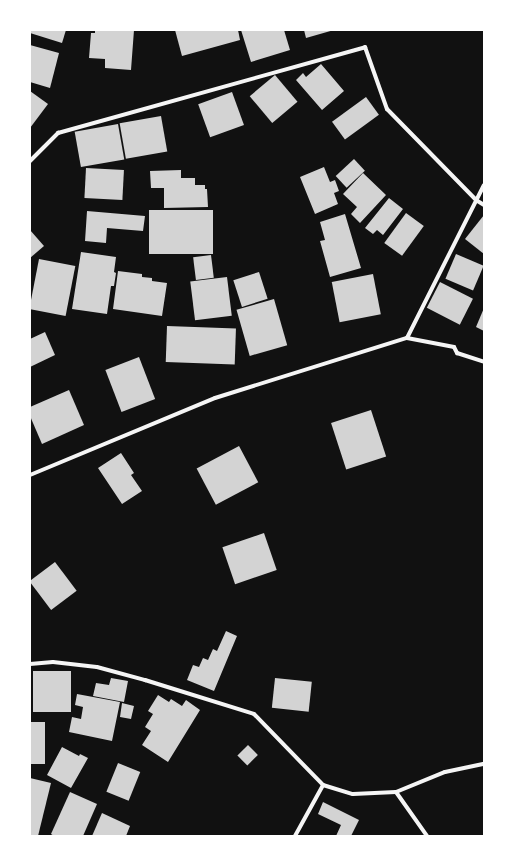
<!DOCTYPE html>
<html>
<head>
<meta charset="utf-8">
<style>
	body { margin:0 }
	#map { position:relative; width:514px; height:866px; overflow:hidden; background:#111; font-family:"PT Serif",serif }
	div>[style] { position:absolute }
	.building>* { inset:0; background:#d3d3d3; transform-origin:0 0 }
	.minor>* { height:4px; margin:-2px; padding:0 2px; transform-origin:2px; border-radius:2px; background:#f5f5f5 }
	span { translate:-50% -50%; white-space:nowrap; text-align:center; line-height:1.15; -webkit-text-stroke:4px #fff; paint-order:stroke }
	.frame { position:absolute; inset:0; border:31px solid #fff; pointer-events:none }
</style>
</head>
<body>
<div id="map">
	<div class="building">
		<div style="clip-path:polygon(30px 30px,66px 30px,62px 43px,30px 33px)"></div>
		<div style="clip-path:polygon(95px 30px,134px 30px,131px 70px,105px 68px,105px 59px,89px 58px,91px 33px,95px 33px)"></div>
		<div style="clip-path:polygon(175px 30px,238px 30px,240px 40px,182px 56px)"></div>
		<div style="clip-path:polygon(241px 30px,284px 30px,290px 50px,251px 62px)"></div>
		<div style="clip-path:polygon(304px 30px,334px 30px,306px 38px)"></div>
		<div style="clip-path:polygon(30px 45px,59px 53px,50px 88px,30px 82px)"></div>
		<div style="clip-path:polygon(321px 64px,344px 91px,322px 110px,296px 80px,303px 73px,306px 77px)"></div>
		<div style="left:275px;top:75px;width:35px;height:33px;rotate:50deg"></div>
		<div style="clip-path:polygon(30px 91px,48px 104px,30px 128px)"></div>
		<div style="left:232px;top:92px;width:35px;height:36px;rotate:70deg"></div>
		<div style="left:366px;top:97px;width:22px;height:42px;rotate:54deg"></div>
		<div style="left:161px;top:116px;width:36px;height:42px;rotate:80deg"></div>
		<div style="left:118px;top:124px;width:36px;height:44px;rotate:80deg"></div>
		<div style="left:354px;top:159px;width:16px;height:25px;rotate:47deg"></div>
		<div style="clip-path:polygon(324px 167px,330px 182px,335px 180px,339px 191px,334px 193px,338px 204px,315px 214px,300px 177px)"></div>
		<div style="left:86px;top:168px;width:38px;height:30px;rotate:3deg"></div>
		<div style="clip-path:polygon(181px 170px,181px 178px,195px 178px,195px 185px,205px 185px,205px 189px,207px 189px,208px 207px,164px 208px,164px 188px,151px 188px,150px 171px)"></div>
		<div style="clip-path:polygon(363px 173px,386px 195px,360px 223px,351px 214px,357px 207px,343px 194px)"></div>
		<div style="clip-path:polygon(389px 198px,403px 209px,383px 235px,377px 230px,373px 234px,365px 228px)"></div>
		<div style="left:213px;top:210px;width:44px;height:64px;rotate:90deg"></div>
		<div style="clip-path:polygon(87px 211px,145px 216px,143px 231px,107px 228px,106px 243px,85px 241px)"></div>
		<div style="left:406px;top:213px;width:22px;height:37px;rotate:36deg"></div>
		<div style="clip-path:polygon(345px 214px,361px 268px,330px 277px,320px 241px,325px 240px,320px 222px)"></div>
		<div style="clip-path:polygon(484px 215px,484px 254px,465px 239px)"></div>
		<div style="clip-path:polygon(30px 230px,44px 246px,30px 258px)"></div>
		<div style="clip-path:polygon(81px 252px,116px 257px,114px 272px,116px 273px,114px 286px,111px 286px,107px 314px,72px 309px)"></div>
		<div style="left:456px;top:254px;width:30px;height:27px;rotate:23deg"></div>
		<div style="left:211px;top:255px;width:23px;height:18px;rotate:83deg"></div>
		<div style="left:39px;top:259px;width:37px;height:51px;rotate:11deg"></div>
		<div style="clip-path:polygon(118px 271px,142px 274px,142px 277px,152px 278px,152px 281px,167px 283px,162px 316px,113px 309px)"></div>
		<div style="left:259px;top:272px;width:28px;height:27px;rotate:72deg"></div>
		<div style="left:373px;top:274px;width:41px;height:42px;rotate:79deg"></div>
		<div style="left:227px;top:277px;width:39px;height:37px;rotate:83deg"></div>
		<div style="left:440px;top:282px;width:37px;height:29px;rotate:27deg"></div>
		<div style="left:274px;top:299px;width:48px;height:39px;rotate:74deg"></div>
		<div style="clip-path:polygon(484px 308px,484px 331px,476px 327px)"></div>
		<div style="left:167px;top:326px;width:69px;height:36px;rotate:2deg"></div>
		<div style="clip-path:polygon(45px 332px,55px 355px,30px 367px,30px 339px)"></div>
		<div style="left:139px;top:357px;width:45px;height:36px;rotate:69deg"></div>
		<div style="clip-path:polygon(69px 390px,84px 425px,42px 444px,30px 416px,30px 407px)"></div>
		<div style="left:371px;top:410px;width:49px;height:42px;rotate:72deg"></div>
		<div style="left:239px;top:446px;width:41px;height:48px;rotate:62deg"></div>
		<div style="clip-path:polygon(121px 453px,134px 473px,131px 475px,142px 491px,122px 504px,98px 468px)"></div>
		<div style="left:264px;top:533px;width:39px;height:44px;rotate:71deg"></div>
		<div style="left:55px;top:562px;width:36px;height:32px;rotate:53deg"></div>
		<div style="clip-path:polygon(226px 631px,237px 636px,214px 691px,187px 680px,193px 665px,199px 667px,203px 658px,208px 660px,213px 649px,217px 651px)"></div>
		<div style="left:33px;top:671px;width:38px;height:41px"></div>
		<div style="clip-path:polygon(111px 678px,128px 681px,124px 702px,93px 696px,96px 683px,109px 685px)"></div>
		<div style="left:275px;top:678px;width:37px;height:30px;rotate:6deg"></div>
		<div style="clip-path:polygon(77px 694px,120px 702px,112px 741px,69px 732px,72px 717px,81px 719px,83px 707px,75px 705px)"></div>
		<div style="clip-path:polygon(158px 695px,169px 702px,171px 699px,182px 706px,186px 700px,200px 710px,168px 762px,142px 745px,151px 731px,145px 727px,153px 714px,148px 711px)"></div>
		<div style="clip-path:polygon(122px 703px,134px 706px,131px 719px,120px 717px)"></div>
		<div style="left:30px;top:722px;width:15px;height:42px"></div>
		<div style="left:248px;top:745px;width:14px;height:15px;rotate:45deg"></div>
		<div style="clip-path:polygon(62px 747px,79px 756px,80px 754px,88px 758px,71px 788px,47px 775px)"></div>
		<div style="left:118px;top:763px;width:24px;height:31px;rotate:22deg"></div>
		<div style="clip-path:polygon(30px 778px,51px 783px,38px 836px,30px 836px)"></div>
		<div style="clip-path:polygon(70px 792px,97px 804px,83px 836px,54px 836px,51px 834px)"></div>
		<div style="clip-path:polygon(323px 802px,359px 820px,351px 836px,336px 836px,341px 825px,318px 814px)"></div>
		<div style="clip-path:polygon(102px 813px,130px 826px,126px 836px,92px 836px)"></div>
	</div>
	<div class="minor">
		<div style="left:30px;top:161px;width:40px;rotate:-45deg"></div>
		<div style="left:58px;top:133px;width:319px;rotate:-15.6deg"></div>
		<div style="left:365px;top:47px;width:66px;rotate:70.5deg"></div>
		<div style="left:387px;top:109px;width:127px;rotate:45.6deg"></div>
		<div style="left:476px;top:200px;width:9px;rotate:32deg"></div>
		<div style="left:407px;top:338px;width:171px;rotate:-63.3deg"></div>
		<div style="left:30px;top:475px;width:200px;rotate:-22.6deg"></div>
		<div style="left:215px;top:398px;width:201px;rotate:-17.4deg"></div>
		<div style="left:407px;top:338px;width:48px;rotate:10.8deg"></div>
		<div style="left:454px;top:347px;width:7px;rotate:63deg"></div>
		<div style="left:457px;top:353px;width:28px;rotate:18deg"></div>
		<div style="left:30px;top:664px;width:23px;rotate:-5deg"></div>
		<div style="left:53px;top:662px;width:44px;rotate:6.5deg"></div>
		<div style="left:97px;top:667px;width:50px;rotate:15.2deg"></div>
		<div style="left:145px;top:680px;width:114px;rotate:17.3deg"></div>
		<div style="left:254px;top:714px;width:99px;rotate:45.8deg"></div>
		<div style="left:323px;top:785px;width:31px;rotate:17deg"></div>
		<div style="left:353px;top:794px;width:43px;rotate:-2.7deg"></div>
		<div style="left:396px;top:792px;width:53px;rotate:-22.2deg"></div>
		<div style="left:445px;top:772px;width:40px;rotate:-12deg"></div>
		<div style="left:396px;top:792px;width:54px;rotate:54.8deg"></div>
		<div style="left:295px;top:836px;width:58px;rotate:-61.2deg"></div>
	</div>
	<div class="frame"></div>
</div>
</body>
</html>
